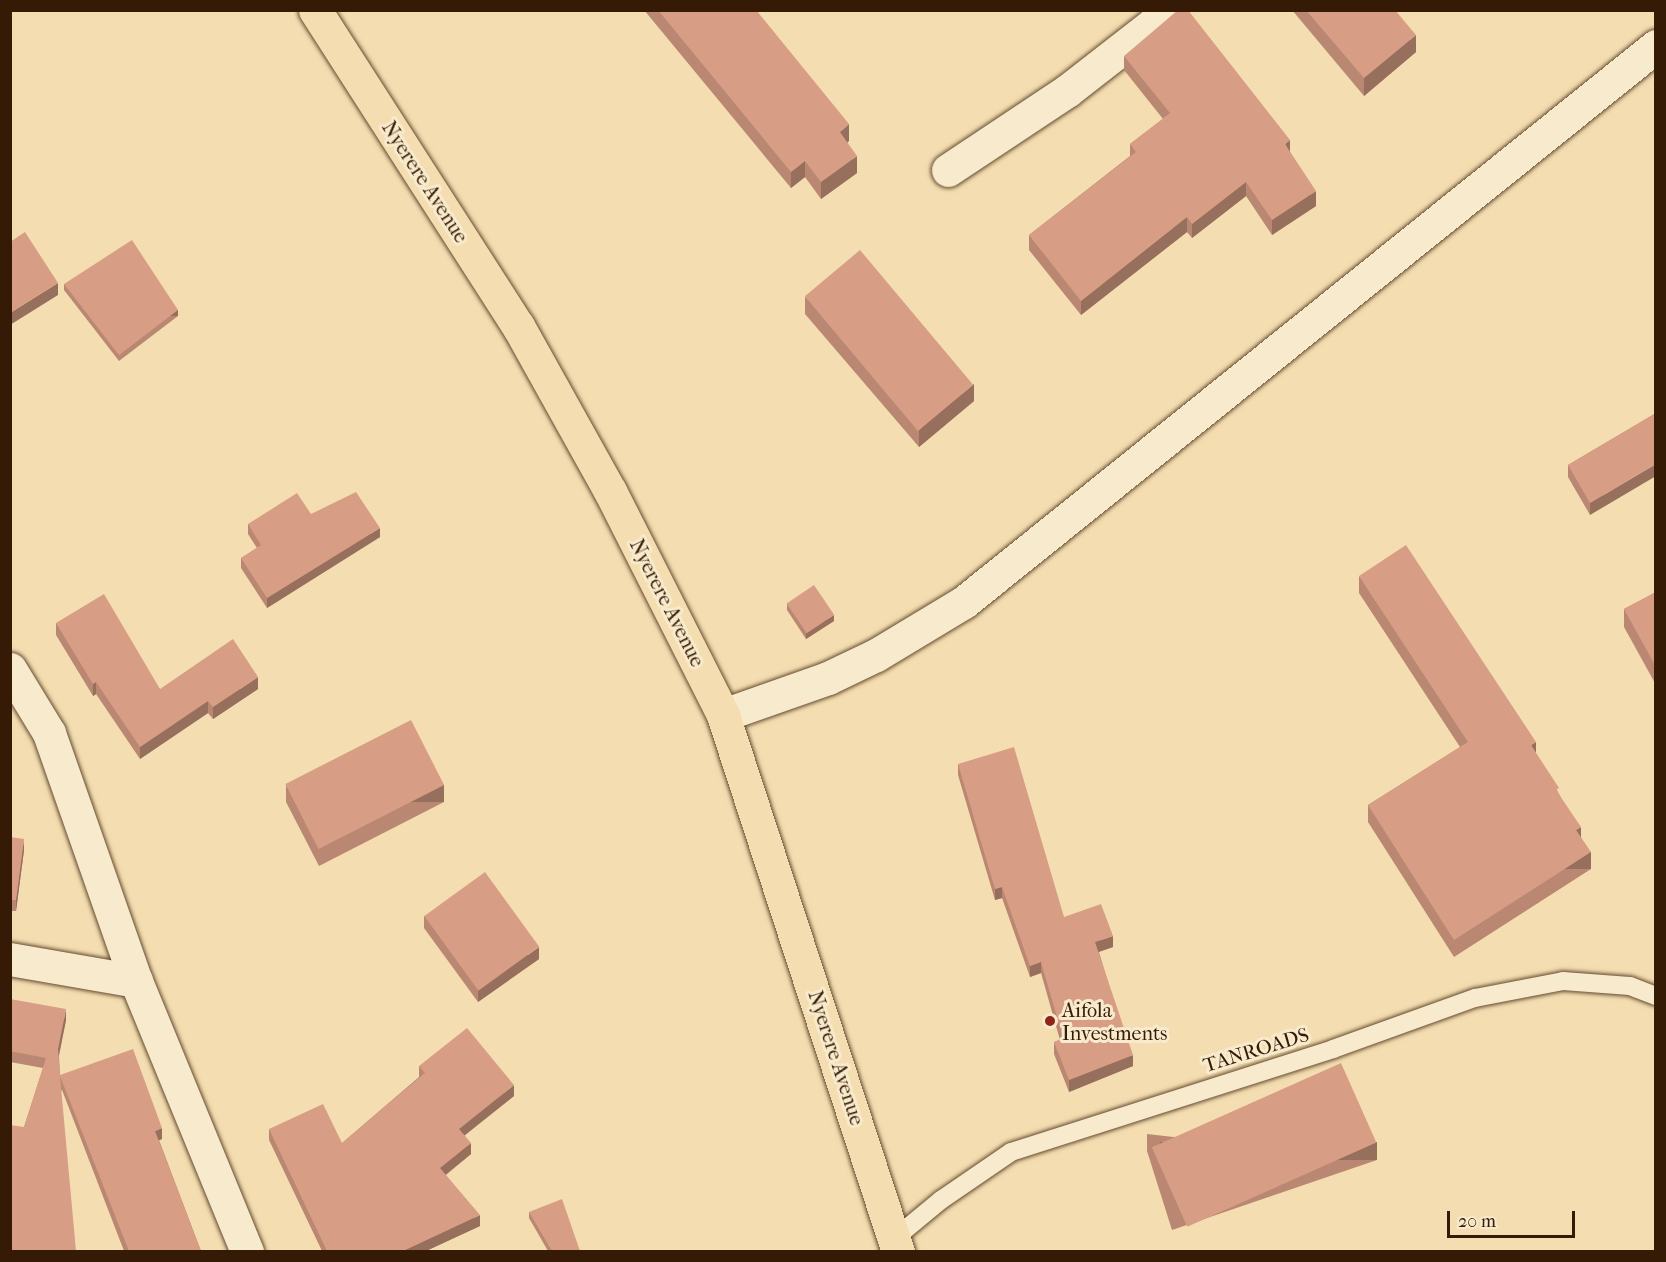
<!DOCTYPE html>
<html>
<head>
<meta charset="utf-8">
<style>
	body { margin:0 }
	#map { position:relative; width:1666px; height:1262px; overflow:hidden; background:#f4deb1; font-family:"IM FELL French Canon",serif }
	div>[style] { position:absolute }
	.roads { filter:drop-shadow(0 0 2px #654b30) drop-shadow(0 0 2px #654b30) }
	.service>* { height:18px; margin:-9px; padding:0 9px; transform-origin:9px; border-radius:9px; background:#f8eacc }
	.minor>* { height:33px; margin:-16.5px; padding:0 16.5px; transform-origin:16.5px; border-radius:16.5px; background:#f8eacc }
	.primary>* { height:33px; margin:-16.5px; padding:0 16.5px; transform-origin:16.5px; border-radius:16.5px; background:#f4deb1 }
	.wall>* { inset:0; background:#ba8872 }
	.shaded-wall>* { inset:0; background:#976f5d; transform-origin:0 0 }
	.building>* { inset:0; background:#d89e85; transform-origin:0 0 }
	.dots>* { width:16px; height:16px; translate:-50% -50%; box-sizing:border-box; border:3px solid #f8eacc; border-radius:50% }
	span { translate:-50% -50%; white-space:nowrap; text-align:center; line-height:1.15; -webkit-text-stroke:6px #f8eacc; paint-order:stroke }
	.street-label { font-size:20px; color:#351a05 }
	.poi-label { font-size:20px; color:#351a05 }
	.left { translate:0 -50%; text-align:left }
	.frame { position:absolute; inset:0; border:12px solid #351a05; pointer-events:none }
	.scale { position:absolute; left:1447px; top:1211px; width:128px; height:27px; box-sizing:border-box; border:3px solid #351a05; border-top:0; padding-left:8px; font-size:18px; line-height:21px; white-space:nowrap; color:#351a05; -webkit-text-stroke:4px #f8eacc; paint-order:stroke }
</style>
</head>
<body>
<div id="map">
	<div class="roads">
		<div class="service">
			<div style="left:895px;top:1238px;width:60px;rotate:-39.6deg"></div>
			<div style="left:941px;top:1200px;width:85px;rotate:-34.4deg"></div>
			<div style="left:1011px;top:1152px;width:338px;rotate:-17.7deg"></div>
			<div style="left:1333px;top:1049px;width:151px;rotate:-19.8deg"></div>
			<div style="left:1475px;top:998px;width:90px;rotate:-10.9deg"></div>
			<div style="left:1563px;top:981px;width:67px;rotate:4.3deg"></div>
			<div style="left:1630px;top:986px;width:28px;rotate:21deg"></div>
		</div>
		<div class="minor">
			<div style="left:948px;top:170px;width:143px;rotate:-33.6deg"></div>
			<div style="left:1067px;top:91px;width:109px;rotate:-37.9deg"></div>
			<div style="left:1153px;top:24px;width:17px;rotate:-54deg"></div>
			<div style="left:10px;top:669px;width:75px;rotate:58.6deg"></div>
			<div style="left:49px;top:733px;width:263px;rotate:70.7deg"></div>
			<div style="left:136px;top:981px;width:293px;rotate:67.7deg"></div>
			<div style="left:723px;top:715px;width:111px;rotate:-19.4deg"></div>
			<div style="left:828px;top:678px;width:53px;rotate:-25.6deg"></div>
			<div style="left:876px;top:655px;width:103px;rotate:-31.1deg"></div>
			<div style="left:964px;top:602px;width:888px;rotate:-38.78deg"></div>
			<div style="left:10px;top:959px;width:128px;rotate:9.9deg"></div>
		</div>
		<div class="primary">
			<div style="left:315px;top:10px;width:376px;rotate:57.3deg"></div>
			<div style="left:518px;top:326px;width:189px;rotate:60.9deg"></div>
			<div style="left:610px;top:491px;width:251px;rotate:63.2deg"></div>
			<div style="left:723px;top:715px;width:565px;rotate:71.95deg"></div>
		</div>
	</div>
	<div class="wall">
		<div style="clip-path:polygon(644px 10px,756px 10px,849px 141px,847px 142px,857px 173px,821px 199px,805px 177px,791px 188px)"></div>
		<div style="clip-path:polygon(1292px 10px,1395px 10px,1416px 52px,1364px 96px)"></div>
		<div style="clip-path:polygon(1124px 56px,1290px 152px,1316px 206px,1272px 235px,1246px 196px,1192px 238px,1187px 232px,1081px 315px,1029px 250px,1029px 235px,1130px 156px,1130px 144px,1163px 119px,1124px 70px)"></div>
		<div style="clip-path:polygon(64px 284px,178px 316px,119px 361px,64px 290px)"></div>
		<div style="clip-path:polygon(805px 297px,974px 401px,919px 447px,805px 314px)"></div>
		<div style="clip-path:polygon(1656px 413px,1590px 515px,1568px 477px,1568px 465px)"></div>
		<div style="clip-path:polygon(311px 514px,380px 537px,267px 608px,241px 568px,241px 558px,257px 548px,248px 534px,248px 524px)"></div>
		<div style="clip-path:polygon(1359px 576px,1536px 754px,1559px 794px,1581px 837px,1591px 869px,1454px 957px,1368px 822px,1368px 805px,1460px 747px,1359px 593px)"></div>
		<div style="clip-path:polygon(1656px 592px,1656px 685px,1624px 627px,1624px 609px)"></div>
		<div style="clip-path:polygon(787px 604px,834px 621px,806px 639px,787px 610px)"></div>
		<div style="clip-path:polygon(56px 623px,160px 689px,258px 689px,213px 719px,208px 713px,140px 759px,96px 694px,93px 696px,56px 635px)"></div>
		<div style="clip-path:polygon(958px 764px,1064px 917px,1113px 947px,1099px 952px,1133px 1066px,1069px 1092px,1054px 1054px,1054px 1042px,1060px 1040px,1041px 973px,1030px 977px,1002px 898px,995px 900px,958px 775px)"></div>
		<div style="clip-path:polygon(286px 785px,444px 802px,319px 866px,286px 802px)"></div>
		<div style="clip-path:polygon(10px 837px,24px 850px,16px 911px,10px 911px)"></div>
		<div style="clip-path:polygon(424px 916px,539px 959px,478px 1002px,424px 928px)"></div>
		<div style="clip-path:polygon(10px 999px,66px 1020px,59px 1056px,60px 1075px,162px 1139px,159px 1140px,201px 1251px,124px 1251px,62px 1090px,24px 1127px,43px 1068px,10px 1062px)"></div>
		<div style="clip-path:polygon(419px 1066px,514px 1096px,464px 1135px,471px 1154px,446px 1175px,480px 1226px,426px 1251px,322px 1251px,269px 1140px,269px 1129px,342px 1143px,419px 1077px)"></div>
		<div style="clip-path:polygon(1147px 1134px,1377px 1160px,1172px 1230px,1147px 1151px)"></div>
		<div style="clip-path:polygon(529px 1212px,580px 1251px,548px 1251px,529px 1218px)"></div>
	</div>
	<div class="shaded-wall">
		<div style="clip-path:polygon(1416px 35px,1416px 52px,1364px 96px,1364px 78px)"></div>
		<div style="clip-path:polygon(849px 124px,849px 141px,840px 149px,840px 132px)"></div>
		<div style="clip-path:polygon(1290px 140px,1290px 154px,1285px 144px)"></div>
		<div style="clip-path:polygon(857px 156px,857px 173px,821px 199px,821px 182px)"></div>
		<div style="clip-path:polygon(805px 161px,805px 177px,791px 188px,791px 172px)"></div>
		<div style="clip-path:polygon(1246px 182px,1246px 196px,1192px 238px,1192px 224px)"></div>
		<div style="clip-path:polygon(1316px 191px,1316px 206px,1272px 235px,1272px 220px)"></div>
		<div style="clip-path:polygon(1187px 217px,1187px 232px,1081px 315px,1081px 301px)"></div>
		<div style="clip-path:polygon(58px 283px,58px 295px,10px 325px,10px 313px)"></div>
		<div style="left:178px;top:310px;width:6px;height:74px;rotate:90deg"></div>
		<div style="clip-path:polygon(974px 384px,974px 401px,919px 447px,919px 430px)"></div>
		<div style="clip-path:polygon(1656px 464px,1656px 476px,1590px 515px,1590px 503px)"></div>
		<div style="clip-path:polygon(380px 528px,380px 537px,267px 608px,267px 598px)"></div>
		<div style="clip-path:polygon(834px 615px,834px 621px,806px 639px,806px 633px)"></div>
		<div style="clip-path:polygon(258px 677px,258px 689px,213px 719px,213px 707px)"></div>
		<div style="clip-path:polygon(96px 682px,96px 694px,93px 696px,93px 684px)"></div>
		<div style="clip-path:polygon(208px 701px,208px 713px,140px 759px,140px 747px)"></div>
		<div style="clip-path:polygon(1536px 742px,1536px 759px,1531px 745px)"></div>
		<div style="left:444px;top:785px;width:17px;height:140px;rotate:90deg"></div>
		<div style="clip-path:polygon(1581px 827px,1581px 844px,1576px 830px)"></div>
		<div style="clip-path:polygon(24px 839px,24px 850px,16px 911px,16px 900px)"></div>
		<div style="left:1591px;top:852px;width:17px;height:163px;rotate:90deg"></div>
		<div style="clip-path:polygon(1002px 887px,1002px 898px,995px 900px,995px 889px)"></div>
		<div style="clip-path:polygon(1113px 936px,1113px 947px,1095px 953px,1095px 942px)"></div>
		<div style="clip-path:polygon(539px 947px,539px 959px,478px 1002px,478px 991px)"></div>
		<div style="clip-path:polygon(1041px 962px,1041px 973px,1030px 977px,1030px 966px)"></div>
		<div style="clip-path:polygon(66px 1009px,66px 1020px,58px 1059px,58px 1049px)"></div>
		<div style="clip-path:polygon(1133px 1055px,1133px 1066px,1069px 1092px,1069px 1080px)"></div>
		<div style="clip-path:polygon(514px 1085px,514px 1096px,459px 1140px,459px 1129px)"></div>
		<div style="clip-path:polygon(162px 1128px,162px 1139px,155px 1142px,155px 1131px)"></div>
		<div style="left:1377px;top:1142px;width:18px;height:217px;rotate:90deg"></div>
		<div style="clip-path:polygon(471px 1143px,471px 1154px,440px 1179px,440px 1168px)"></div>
		<div style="clip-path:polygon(480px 1215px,480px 1226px,426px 1251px,403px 1251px)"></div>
	</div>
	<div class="building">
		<div style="clip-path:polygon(658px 10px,756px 10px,849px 124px,840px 132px,857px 156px,821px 182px,805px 161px,791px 172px)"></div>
		<div style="clip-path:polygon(1178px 10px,1188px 10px,1290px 140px,1285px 144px,1316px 191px,1272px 220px,1246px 182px,1192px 224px,1187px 217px,1081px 301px,1029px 235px,1136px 152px,1130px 144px,1170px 113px,1124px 56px)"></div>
		<div style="clip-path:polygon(1306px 10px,1395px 10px,1416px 35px,1364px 78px)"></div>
		<div style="clip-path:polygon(25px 232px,58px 283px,10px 313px,10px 242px)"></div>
		<div style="clip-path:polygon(132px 240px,178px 310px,119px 355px,64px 284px)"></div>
		<div style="left:860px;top:250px;width:176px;height:72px;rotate:50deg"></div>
		<div style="clip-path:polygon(1656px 413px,1656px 464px,1590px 503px,1568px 465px)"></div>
		<div style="clip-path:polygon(356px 492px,380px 528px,267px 598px,241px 558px,261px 545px,248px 524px,297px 493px,311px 514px)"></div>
		<div style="clip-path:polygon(1406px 545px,1536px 742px,1531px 745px,1559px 788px,1556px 790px,1581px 827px,1576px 830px,1591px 852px,1454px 940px,1368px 805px,1468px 742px,1359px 576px)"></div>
		<div style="left:814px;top:585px;width:36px;height:33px;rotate:56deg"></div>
		<div style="clip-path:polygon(1656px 592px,1656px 667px,1624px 609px)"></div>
		<div style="clip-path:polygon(104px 594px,160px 689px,233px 639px,258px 677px,213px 707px,208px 701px,140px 747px,96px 682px,93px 684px,56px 623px)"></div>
		<div style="left:411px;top:720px;width:73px;height:141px;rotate:63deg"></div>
		<div style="clip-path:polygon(1014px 747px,1064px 917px,1101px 904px,1113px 936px,1095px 942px,1133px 1055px,1069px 1080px,1054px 1042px,1063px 1038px,1041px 962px,1030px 966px,1002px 887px,995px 889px,958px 764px)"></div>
		<div style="clip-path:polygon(10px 837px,24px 839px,16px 900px,10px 900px)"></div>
		<div style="left:485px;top:872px;width:92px;height:75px;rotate:54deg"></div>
		<div style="clip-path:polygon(10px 999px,66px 1009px,58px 1049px,60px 1075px,133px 1049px,162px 1128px,155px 1131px,201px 1251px,129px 1251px,60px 1076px,76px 1251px,10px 1251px,10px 1125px,24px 1127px,46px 1058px,10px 1051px)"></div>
		<div style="clip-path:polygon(467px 1028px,514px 1085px,459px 1129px,471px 1143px,440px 1168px,480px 1215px,403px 1251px,327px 1251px,269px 1129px,323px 1104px,342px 1143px,425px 1073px,419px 1066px)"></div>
		<div style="left:1341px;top:1063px;width:87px;height:207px;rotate:66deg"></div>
		<div style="clip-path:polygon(562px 1199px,580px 1251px,552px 1251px,529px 1212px)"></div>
	</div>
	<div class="dots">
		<div style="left:1050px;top:1021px;background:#8f2418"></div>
	</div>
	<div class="street-label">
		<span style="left:425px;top:182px;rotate:57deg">Nyerere Avenue</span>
		<span style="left:667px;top:603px;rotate:63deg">Nyerere Avenue</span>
		<span style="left:1256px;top:1050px;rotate:-17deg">TANROADS</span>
		<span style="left:836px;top:1058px;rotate:72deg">Nyerere Avenue</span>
	</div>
	<div class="poi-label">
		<span class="left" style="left:1062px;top:1022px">Aifola<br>Investments</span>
	</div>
	<div class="frame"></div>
	<div class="scale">20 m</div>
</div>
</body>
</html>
